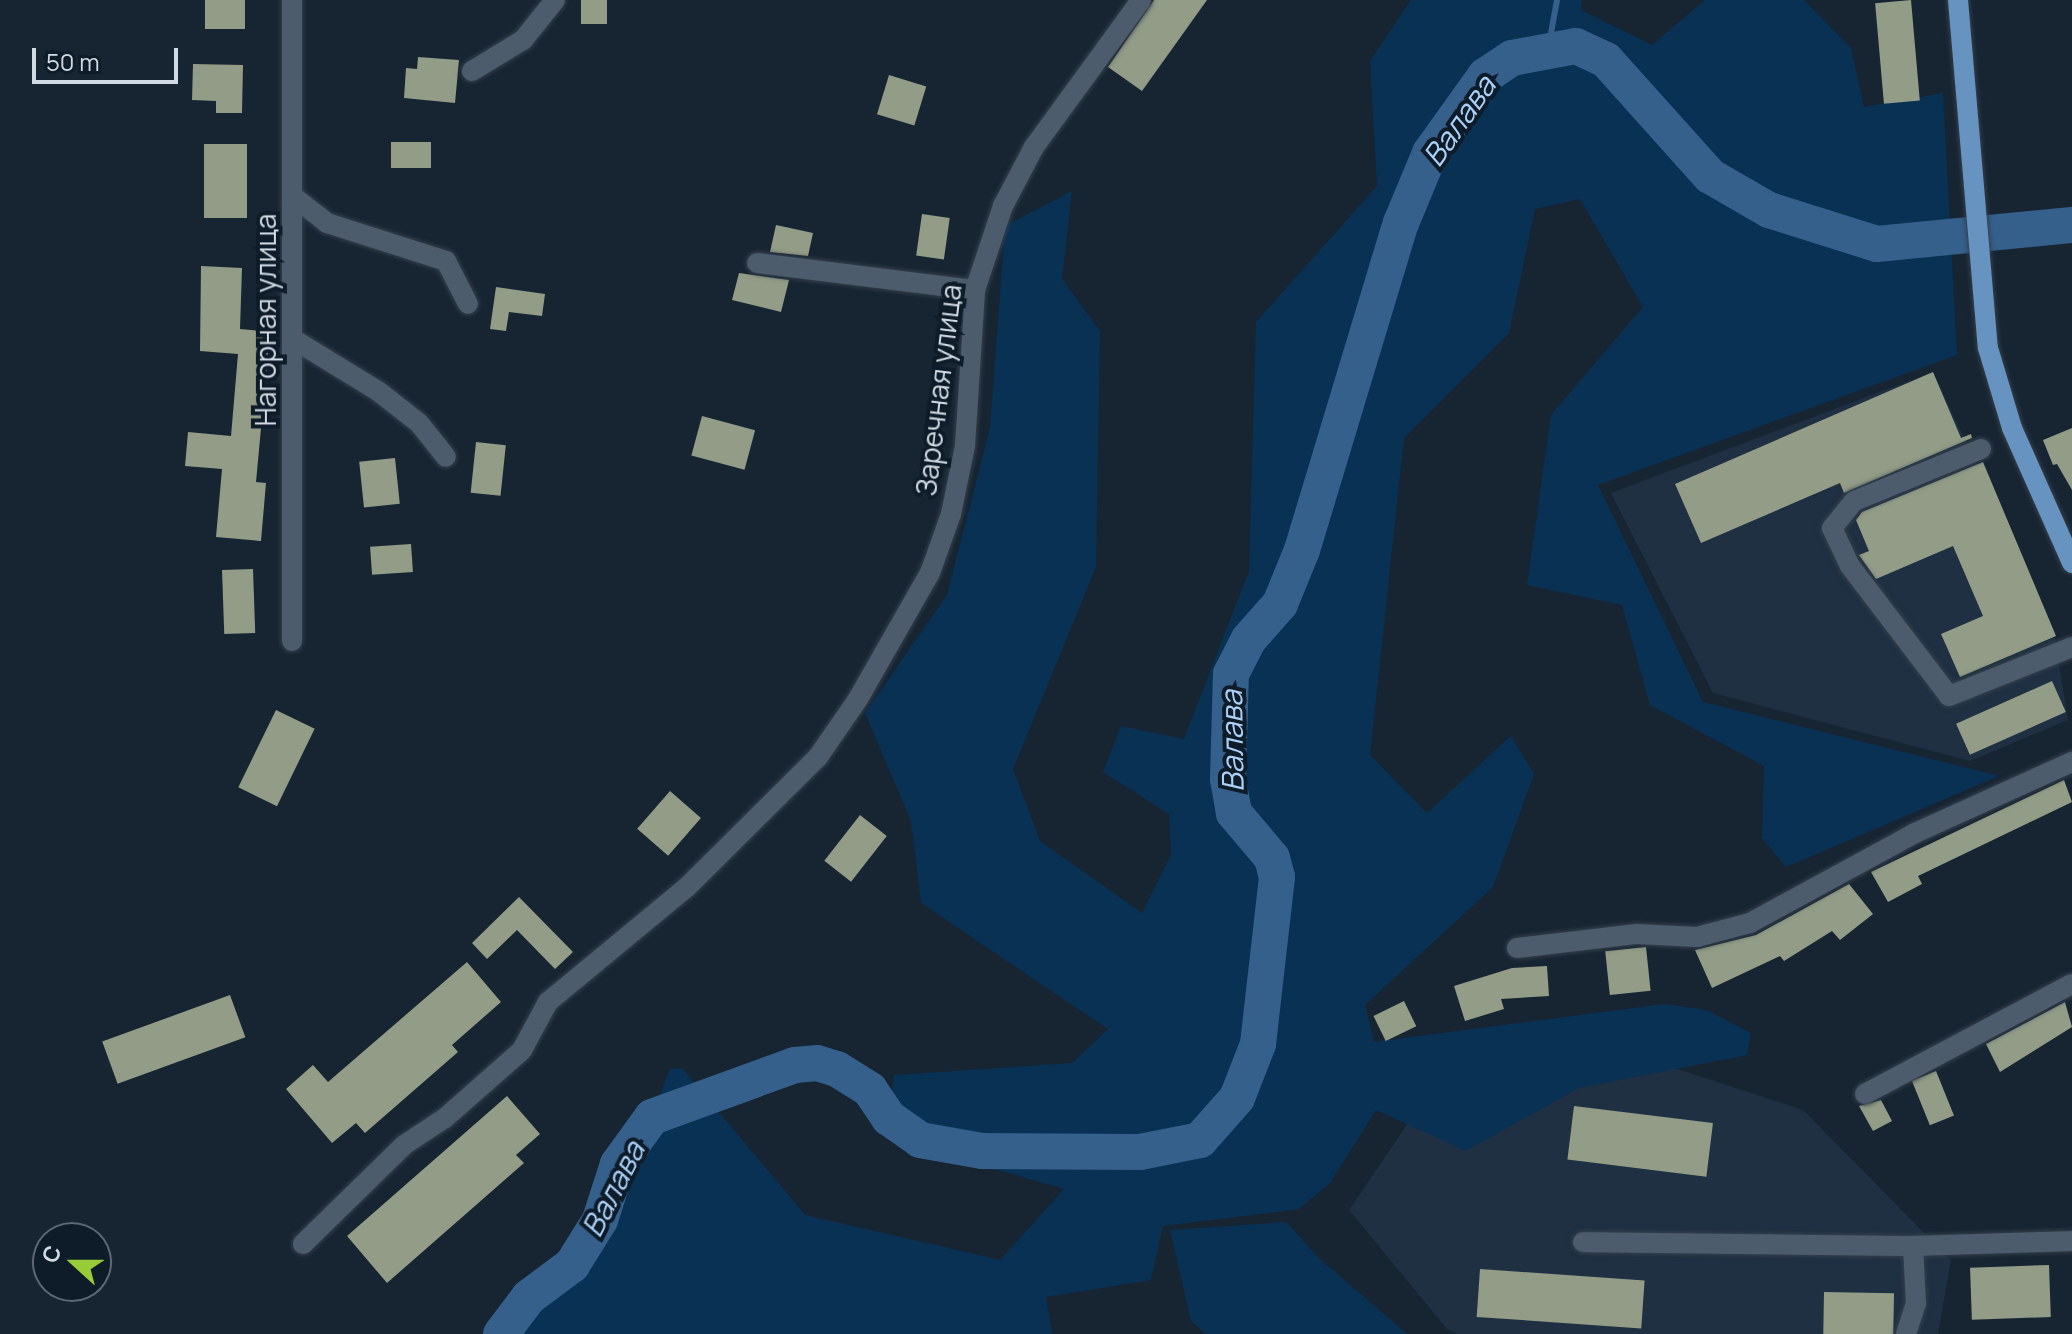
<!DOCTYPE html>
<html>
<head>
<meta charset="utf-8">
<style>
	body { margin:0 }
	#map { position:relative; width:2072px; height:1334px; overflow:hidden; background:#172533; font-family:Manrope,sans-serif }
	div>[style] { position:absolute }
	.built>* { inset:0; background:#1e3042 }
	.green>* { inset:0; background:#083154 }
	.stream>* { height:6px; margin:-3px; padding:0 3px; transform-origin:3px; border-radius:3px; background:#34608b }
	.river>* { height:36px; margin:-18px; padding:0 18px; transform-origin:18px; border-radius:18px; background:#34608b }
	.building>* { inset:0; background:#929c86; transform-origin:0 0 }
	.roads { filter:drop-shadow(0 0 2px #353f4b) drop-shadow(0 0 2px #353f4b) }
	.minor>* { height:20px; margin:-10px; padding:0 10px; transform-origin:10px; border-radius:10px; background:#4c5c6c }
	.major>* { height:20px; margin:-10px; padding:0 10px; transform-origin:10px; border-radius:10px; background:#6693bf }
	span { translate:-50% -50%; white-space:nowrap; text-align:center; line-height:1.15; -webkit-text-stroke:8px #0e1c29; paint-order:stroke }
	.street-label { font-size:28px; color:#d2dbe4 }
	.water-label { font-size:30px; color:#abd1f9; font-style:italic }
	.north { position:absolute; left:32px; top:1222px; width:80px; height:80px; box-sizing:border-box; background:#0e1c29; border:2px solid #5c6874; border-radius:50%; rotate:291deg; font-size:22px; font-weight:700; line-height:32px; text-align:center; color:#d2dbe4 }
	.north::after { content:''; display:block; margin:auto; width:28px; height:36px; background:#97cc38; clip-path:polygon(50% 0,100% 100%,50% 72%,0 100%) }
	.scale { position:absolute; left:32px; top:48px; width:146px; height:36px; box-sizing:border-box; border:4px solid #d2dbe4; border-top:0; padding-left:10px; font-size:24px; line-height:28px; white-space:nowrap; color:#d2dbe4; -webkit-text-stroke:6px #0e1c29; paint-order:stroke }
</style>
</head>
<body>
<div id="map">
	<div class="built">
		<div style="clip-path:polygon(1933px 372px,2053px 628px,2068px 720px,1970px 761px,1713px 693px,1611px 493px)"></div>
		<div style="clip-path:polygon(1653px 1061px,1803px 1110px,1951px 1260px,1938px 1334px,1457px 1334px,1447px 1329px,1349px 1210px,1449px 1063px)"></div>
	</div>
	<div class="green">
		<div style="clip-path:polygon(1411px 0,1582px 0,1581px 10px,1652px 45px,1705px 0,1804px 0,1851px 48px,1864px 107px,1943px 93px,1957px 355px,1598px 485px,1703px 702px,1999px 776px,1786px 867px,1762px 838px,1764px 766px,1650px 705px,1622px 605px,1527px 585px,1551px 415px,1643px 307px,1580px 199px,1535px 209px,1509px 333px,1404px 438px,1370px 755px,1427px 813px,1511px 736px,1534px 774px,1493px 887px,1365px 1005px,1374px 1042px,1664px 1004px,1707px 1010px,1751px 1033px,1747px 1055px,1579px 1088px,1466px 1151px,1376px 1110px,1330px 1183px,1299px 1209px,1163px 1226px,1151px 1280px,1046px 1297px,1052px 1334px,516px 1334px,523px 1319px,595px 1261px,670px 1069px,682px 1068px,805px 1215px,1000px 1260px,1064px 1189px,884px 1137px,894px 1075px,1072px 1063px,1108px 1029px,921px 903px,911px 821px,865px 713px,947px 595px,990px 428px,1005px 226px,1072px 191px,1062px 279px,1100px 331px,1096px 567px,1013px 769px,1040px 841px,1142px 913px,1171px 855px,1169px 814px,1103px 772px,1121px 726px,1184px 739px,1249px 571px,1256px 322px,1377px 186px,1370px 61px)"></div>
		<div style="clip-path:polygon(1286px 1222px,1321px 1260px,1407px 1334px,1206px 1334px,1191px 1321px,1170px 1230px)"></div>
	</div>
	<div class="stream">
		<div style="left:1548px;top:50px;width:51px;rotate:-79.8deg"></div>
	</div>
	<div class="river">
		<div style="left:501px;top:1334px;width:46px;rotate:-52.9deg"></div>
		<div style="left:529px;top:1297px;width:54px;rotate:-36.7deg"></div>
		<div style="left:572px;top:1265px;width:53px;rotate:-58.1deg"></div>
		<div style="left:600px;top:1220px;width:59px;rotate:-72.2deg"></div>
		<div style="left:618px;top:1164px;width:58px;rotate:-54.1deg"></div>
		<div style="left:652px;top:1117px;width:152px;rotate:-20deg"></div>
		<div style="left:795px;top:1065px;width:22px;rotate:-5deg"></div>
		<div style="left:817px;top:1063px;width:21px;rotate:17deg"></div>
		<div style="left:837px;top:1069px;width:39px;rotate:32deg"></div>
		<div style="left:870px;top:1090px;width:34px;rotate:56deg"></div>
		<div style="left:889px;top:1118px;width:38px;rotate:35deg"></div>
		<div style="left:920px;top:1140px;width:63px;rotate:10.1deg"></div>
		<div style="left:982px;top:1151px;width:158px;rotate:0.4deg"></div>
		<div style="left:1140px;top:1152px;width:61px;rotate:-11.3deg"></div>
		<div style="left:1200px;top:1140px;width:56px;rotate:-48.6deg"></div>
		<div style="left:1237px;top:1098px;width:58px;rotate:-68.7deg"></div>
		<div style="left:1258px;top:1044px;width:168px;rotate:-83.5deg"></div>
		<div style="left:1277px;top:877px;width:20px;rotate:-105deg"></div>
		<div style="left:1272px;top:858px;width:59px;rotate:-130.2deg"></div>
		<div style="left:1234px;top:813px;width:35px;rotate:-100deg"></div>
		<div style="left:1228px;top:779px;width:105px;rotate:-88.4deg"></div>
		<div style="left:1231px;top:674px;width:39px;rotate:-63deg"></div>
		<div style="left:1249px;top:639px;width:47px;rotate:-48.5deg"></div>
		<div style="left:1280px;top:604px;width:58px;rotate:-67.8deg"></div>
		<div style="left:1302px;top:550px;width:342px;rotate:-73.2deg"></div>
		<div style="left:1401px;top:223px;width:76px;rotate:-67.5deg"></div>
		<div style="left:1430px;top:153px;width:95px;rotate:-54.5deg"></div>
		<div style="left:1485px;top:76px;width:32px;rotate:-34deg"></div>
		<div style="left:1512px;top:58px;width:65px;rotate:-10.6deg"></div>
		<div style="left:1576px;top:46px;width:33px;rotate:25deg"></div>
		<div style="left:1606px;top:60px;width:156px;rotate:48.1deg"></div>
		<div style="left:1710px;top:176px;width:68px;rotate:30deg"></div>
		<div style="left:1769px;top:210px;width:113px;rotate:17.5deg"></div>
		<div style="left:1877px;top:244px;width:196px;rotate:-5.6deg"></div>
	</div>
	<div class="building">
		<div style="left:205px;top:0;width:40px;height:29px"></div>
		<div style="left:581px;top:0;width:26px;height:24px"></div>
		<div style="clip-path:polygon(1207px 0,1142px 91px,1108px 67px,1154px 0)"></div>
		<div style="left:1911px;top:0;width:101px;height:36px;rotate:85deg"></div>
		<div style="clip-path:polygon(418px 57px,459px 60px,455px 103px,404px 98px,406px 68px,417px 69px)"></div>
		<div style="clip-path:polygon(193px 64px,243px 65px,242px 113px,216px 113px,216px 101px,192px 100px)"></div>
		<div style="left:889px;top:75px;width:39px;height:41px;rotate:17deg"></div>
		<div style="left:431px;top:142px;width:26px;height:40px;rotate:90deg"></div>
		<div style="left:204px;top:144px;width:43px;height:74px"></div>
		<div style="left:922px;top:214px;width:28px;height:42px;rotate:8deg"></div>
		<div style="clip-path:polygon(776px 225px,813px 233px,808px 256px,770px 252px)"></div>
		<div style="clip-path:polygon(201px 266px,242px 268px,240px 329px,270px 332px,256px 482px,266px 483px,261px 541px,216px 537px,222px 469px,185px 466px,188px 432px,231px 436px,238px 354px,200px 351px)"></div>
		<div style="clip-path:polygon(739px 273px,789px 280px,781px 312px,732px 300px)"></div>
		<div style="clip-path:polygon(496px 287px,545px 294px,542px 316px,509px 312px,506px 331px,490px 329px)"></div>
		<div style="clip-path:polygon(1933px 372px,1961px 438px,1971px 434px,1972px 438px,1844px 493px,1840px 483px,1701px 543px,1675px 484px)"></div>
		<div style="left:702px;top:416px;width:55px;height:41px;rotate:15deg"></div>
		<div style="clip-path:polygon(2072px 428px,2072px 490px,2057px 464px,2053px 465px,2043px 440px)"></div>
		<div style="left:476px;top:442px;width:30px;height:51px;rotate:6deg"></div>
		<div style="left:395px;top:458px;width:46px;height:36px;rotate:84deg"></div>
		<div style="clip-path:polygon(1983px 462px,2056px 636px,1960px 677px,1941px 634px,1983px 616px,1953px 546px,1876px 579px,1859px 555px,1869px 551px,1856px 520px,1862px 512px)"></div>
		<div style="left:411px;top:544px;width:28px;height:41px;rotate:86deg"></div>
		<div style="left:253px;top:569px;width:64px;height:31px;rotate:88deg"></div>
		<div style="left:2052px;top:681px;width:34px;height:105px;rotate:66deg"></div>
		<div style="left:276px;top:710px;width:43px;height:86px;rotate:26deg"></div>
		<div style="clip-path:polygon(2064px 780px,2072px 802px,1918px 876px,1922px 884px,1888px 902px,1871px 872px)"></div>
		<div style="left:670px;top:791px;width:41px;height:50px;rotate:41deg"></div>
		<div style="left:860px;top:815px;width:34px;height:58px;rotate:38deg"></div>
		<div style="clip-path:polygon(1849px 884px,1873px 914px,1840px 940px,1832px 931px,1784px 961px,1780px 956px,1712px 988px,1695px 950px,1756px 935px)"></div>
		<div style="clip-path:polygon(519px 897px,573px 952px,555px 969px,517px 930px,487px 959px,472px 943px)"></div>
		<div style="left:1646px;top:947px;width:44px;height:41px;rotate:84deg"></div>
		<div style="clip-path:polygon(467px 962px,501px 1002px,452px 1045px,458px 1052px,365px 1133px,356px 1123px,332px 1143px,286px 1089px,313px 1065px,328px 1082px)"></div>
		<div style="clip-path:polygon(1547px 966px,1549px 996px,1501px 999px,1504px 1009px,1465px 1021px,1454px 986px,1512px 968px)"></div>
		<div style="left:230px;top:995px;width:45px;height:136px;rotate:70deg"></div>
		<div style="left:1404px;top:1001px;width:28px;height:34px;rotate:64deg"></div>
		<div style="clip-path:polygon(2065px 1002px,2072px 1027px,2000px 1072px,1986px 1044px)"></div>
		<div style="left:1936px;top:1071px;width:48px;height:26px;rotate:68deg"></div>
		<div style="clip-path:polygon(507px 1096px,540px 1134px,516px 1155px,524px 1163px,387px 1283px,347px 1236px)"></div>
		<div style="clip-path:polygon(1881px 1100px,1892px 1121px,1873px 1131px,1859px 1106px)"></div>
		<div style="left:1574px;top:1106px;width:140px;height:54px;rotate:7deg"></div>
		<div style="left:2049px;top:1265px;width:52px;height:79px;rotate:88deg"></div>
		<div style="left:1480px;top:1269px;width:165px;height:48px;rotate:4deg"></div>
		<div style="left:1824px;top:1292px;width:70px;height:42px;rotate:1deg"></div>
	</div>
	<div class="roads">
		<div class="minor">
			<div style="left:292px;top:0;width:641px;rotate:90deg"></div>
			<div style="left:472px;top:71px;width:60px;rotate:-31.3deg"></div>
			<div style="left:523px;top:40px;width:51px;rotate:-51.3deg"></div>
			<div style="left:294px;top:197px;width:42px;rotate:38.2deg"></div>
			<div style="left:327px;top:223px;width:125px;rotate:17.7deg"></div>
			<div style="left:446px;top:261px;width:48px;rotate:62.9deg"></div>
			<div style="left:757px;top:263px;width:220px;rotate:7.1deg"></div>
			<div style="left:293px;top:339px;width:100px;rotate:31.5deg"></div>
			<div style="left:378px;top:391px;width:52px;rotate:38deg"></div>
			<div style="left:419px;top:423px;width:43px;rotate:51.5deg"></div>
			<div style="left:1981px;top:449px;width:137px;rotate:157.7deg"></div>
			<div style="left:1854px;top:501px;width:35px;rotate:129deg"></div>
			<div style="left:1832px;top:528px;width:42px;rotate:64.7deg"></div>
			<div style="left:1850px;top:566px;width:163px;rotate:52.7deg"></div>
			<div style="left:1949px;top:696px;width:132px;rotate:-21.7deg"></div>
			<div style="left:1517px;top:948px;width:121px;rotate:-6.7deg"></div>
			<div style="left:1637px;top:934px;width:60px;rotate:2.9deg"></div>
			<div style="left:1697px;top:937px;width:55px;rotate:-14.8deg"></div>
			<div style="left:1750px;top:923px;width:186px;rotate:-28.6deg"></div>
			<div style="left:1913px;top:834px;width:175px;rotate:-24.4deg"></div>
			<div style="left:1865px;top:1094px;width:234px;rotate:-28deg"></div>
			<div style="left:1583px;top:1242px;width:330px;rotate:0.7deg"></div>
			<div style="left:303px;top:1244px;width:141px;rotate:-44.4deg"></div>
			<div style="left:404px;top:1145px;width:49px;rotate:-33.4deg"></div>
			<div style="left:445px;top:1118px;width:103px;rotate:-41.4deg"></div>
			<div style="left:522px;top:1050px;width:55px;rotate:-61.6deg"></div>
			<div style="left:548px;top:1002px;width:180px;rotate:-39.6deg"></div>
			<div style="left:687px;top:887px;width:185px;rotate:-44.8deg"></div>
			<div style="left:818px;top:757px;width:70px;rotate:-55.4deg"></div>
			<div style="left:858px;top:699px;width:145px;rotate:-60.3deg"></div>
			<div style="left:930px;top:573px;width:63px;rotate:-70.4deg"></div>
			<div style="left:951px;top:514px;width:69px;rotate:-78.4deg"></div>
			<div style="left:965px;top:446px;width:156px;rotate:-86.3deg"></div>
			<div style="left:975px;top:290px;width:89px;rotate:-71.6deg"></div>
			<div style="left:1003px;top:206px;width:67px;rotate:-62.3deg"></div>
			<div style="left:1034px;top:147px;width:182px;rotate:-53.9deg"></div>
			<div style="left:1906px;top:1334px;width:32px;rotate:-72deg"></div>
			<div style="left:1916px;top:1304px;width:58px;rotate:-93deg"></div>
			<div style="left:1913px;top:1246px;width:159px;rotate:-1.8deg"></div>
		</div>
		<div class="major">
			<div style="left:1958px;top:0;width:349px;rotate:85.1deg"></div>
			<div style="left:1988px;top:348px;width:84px;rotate:73.3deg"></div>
			<div style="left:2012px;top:428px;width:148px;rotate:66deg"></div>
		</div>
	</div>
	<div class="street-label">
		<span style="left:265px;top:320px;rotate:-90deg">Нагорная улица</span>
		<span style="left:938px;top:390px;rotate:-83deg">Заречная улица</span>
	</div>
	<div class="water-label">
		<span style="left:1459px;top:121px;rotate:-55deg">Валава</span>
		<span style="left:1232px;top:741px;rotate:-91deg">Валава</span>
		<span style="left:613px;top:1189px;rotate:-63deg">Валава</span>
	</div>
	<div class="north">С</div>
	<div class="scale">50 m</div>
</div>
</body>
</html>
